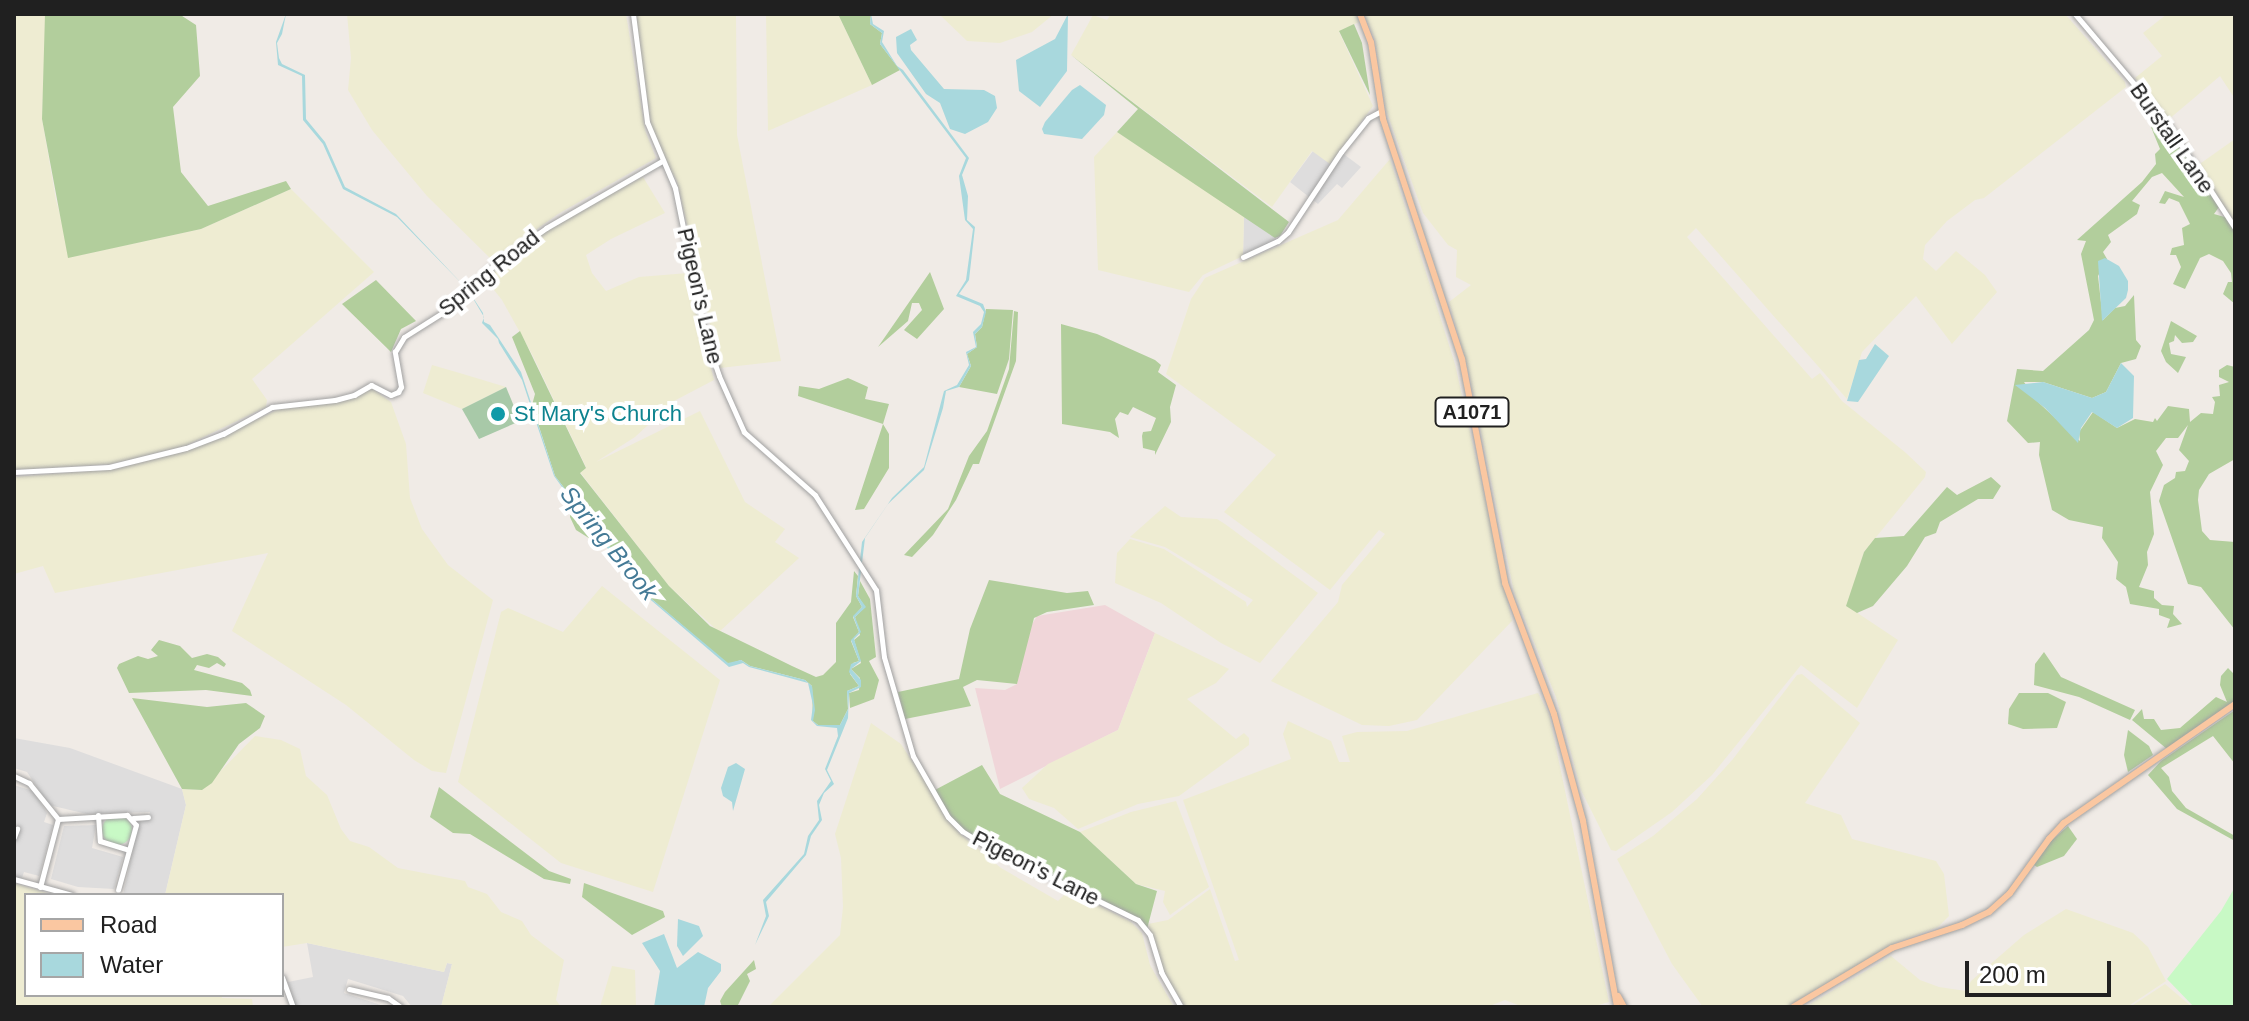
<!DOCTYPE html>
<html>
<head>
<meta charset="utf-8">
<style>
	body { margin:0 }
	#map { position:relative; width:2249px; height:1021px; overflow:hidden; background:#f0ebe6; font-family:Arial,sans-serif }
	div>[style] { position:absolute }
	.residential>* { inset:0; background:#dedddd }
	.commercial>* { inset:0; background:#f0d6d9 }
	.farmland>* { inset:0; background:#eeecd2 }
	.forest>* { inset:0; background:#b2ce9c }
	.cemetery>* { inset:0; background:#a8c9a8 }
	.park>* { inset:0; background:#c8f9c5 }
	.round { border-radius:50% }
	.water>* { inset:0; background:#a8d8dd }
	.roads { filter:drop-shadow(0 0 2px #a1a1a1) drop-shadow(0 0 2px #a1a1a1) }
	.minor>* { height:5px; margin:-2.5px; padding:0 2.5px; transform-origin:2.5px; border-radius:2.5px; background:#fff }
	.major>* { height:6px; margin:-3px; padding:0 3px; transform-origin:3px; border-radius:3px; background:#fac7a1 }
	.dots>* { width:22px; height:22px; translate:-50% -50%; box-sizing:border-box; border:4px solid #fff; border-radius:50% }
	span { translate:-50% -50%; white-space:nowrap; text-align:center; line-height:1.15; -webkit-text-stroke:8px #fff; paint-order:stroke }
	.shield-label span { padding:2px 6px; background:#fff; border:2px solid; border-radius:6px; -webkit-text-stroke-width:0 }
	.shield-label { font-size:20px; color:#202020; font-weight:700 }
	.street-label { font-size:22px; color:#202020 }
	.culture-label { font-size:22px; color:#0d838f }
	.left { translate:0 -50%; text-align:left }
	.water-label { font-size:24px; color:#447a96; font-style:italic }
	.frame { position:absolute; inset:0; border:16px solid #202020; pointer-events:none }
	.legend { position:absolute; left:24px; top:893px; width:260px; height:104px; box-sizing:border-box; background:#fff; border:2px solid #a6a6a6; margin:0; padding:10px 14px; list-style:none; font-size:24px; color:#202020 }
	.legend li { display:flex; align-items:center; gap:16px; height:40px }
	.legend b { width:40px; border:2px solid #a6a6a6 }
	.scale { position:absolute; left:1965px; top:961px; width:146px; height:36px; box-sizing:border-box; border:4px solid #202020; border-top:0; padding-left:10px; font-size:24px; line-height:28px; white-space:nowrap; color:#202020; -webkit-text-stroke:6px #fff; paint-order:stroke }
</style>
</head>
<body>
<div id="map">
	<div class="residential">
		<div style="clip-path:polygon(1313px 151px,1341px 152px,1361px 167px,1342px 188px,1337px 184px,1318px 204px,1290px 182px)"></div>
		<div style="clip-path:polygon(1244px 215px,1277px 239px,1278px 241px,1243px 256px)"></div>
		<div style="clip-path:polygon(14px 738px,70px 748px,182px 789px,186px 805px,165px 895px,123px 895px,139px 822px,148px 820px,150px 812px,87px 814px,49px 805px,27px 772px,14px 768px)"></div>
		<div style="clip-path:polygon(14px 785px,33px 791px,47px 813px,44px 822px,53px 825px,39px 876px,24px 872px,21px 880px,14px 877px)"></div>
		<div style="clip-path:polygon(96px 825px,92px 848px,123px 857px,114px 889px,78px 887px,51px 879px,64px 826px)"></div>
		<div style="clip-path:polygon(307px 943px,444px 972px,447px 963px,452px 964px,441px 1007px,412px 1007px,403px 996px,348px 979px,344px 993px,387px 1007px,295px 1007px,288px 982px,313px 977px)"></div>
	</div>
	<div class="commercial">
		<div style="clip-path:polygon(1105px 605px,1155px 633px,1118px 730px,1000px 789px,975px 688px,1005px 690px,1017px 684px,1028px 631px,1037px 616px)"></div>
	</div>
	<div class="farmland">
		<div style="clip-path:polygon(14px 14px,46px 14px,42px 119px,56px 200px,71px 257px,201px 229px,291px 189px,374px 272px,252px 379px,267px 400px,266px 407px,185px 446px,111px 464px,14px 470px)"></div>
		<div style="clip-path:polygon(347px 14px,626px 14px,645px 130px,656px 158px,558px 214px,493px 261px,427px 196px,372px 130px,348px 90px,351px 58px)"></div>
		<div style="clip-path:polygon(635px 14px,736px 14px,737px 135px,781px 361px,720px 368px,677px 181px,653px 139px)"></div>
		<div style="clip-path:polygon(766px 14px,838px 14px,872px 85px,768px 131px)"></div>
		<div style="clip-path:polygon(939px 14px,1054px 14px,1032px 32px,1000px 43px,967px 41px)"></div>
		<div style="clip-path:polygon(1111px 14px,1356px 14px,1359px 22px,1339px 32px,1373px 106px,1330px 164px,1312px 151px,1272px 207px,1071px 55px,1093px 15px,1107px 20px)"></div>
		<div style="clip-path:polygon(1364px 14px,2065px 14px,2125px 82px,2126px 87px,1984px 198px,1975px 200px,1947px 221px,1925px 245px,1923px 259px,1936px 271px,1956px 251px,1985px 275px,1997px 292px,1952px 344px,1916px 296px,1862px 352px,1847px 399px,1696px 228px,1687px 237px,1812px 379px,1820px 373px,1842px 401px,1906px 453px,1926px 472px,1925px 477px,1864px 552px,1847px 606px,1898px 640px,1857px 708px,1801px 665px,1712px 775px,1672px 812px,1616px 851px,1611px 850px,1581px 790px,1556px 697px,1514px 592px,1468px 368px,1449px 302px,1471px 285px,1456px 277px,1457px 250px,1448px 245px,1423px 213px,1386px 110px,1375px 39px)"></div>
		<div style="clip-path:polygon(2167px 14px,2235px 14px,2235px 99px,2220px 76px,2168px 120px,2135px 78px,2162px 56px,2143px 33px)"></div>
		<div style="clip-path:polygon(1117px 132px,1244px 215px,1243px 256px,1203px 275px,1189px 292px,1098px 270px,1094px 157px)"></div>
		<div style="clip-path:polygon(2235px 139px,2235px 228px,2194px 168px)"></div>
		<div style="clip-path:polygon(1390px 159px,1455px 364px,1512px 621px,1417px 720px,1389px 726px,1362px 725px,1271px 681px,1338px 602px,1342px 585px,1385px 534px,1379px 530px,1330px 590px,1224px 512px,1276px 455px,1166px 374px,1191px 299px,1205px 278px,1338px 220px)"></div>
		<div style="clip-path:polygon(643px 177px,665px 213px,611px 239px,586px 255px,592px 273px,606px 291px,639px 277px,688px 273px,714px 380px,674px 401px,635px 437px,596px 462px,700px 411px,745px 502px,785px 529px,775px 542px,799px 558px,719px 632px,669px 586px,580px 472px,586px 467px,533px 356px,502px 300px,482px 275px,565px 218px)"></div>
		<div style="clip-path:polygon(432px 365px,463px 374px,506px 387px,462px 409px,423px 393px)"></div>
		<div style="clip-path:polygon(371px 388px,391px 402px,406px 444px,410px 498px,422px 529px,448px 565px,493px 600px,446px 773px,432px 771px,414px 760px,346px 705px,232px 631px,268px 553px,55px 593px,43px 566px,14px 574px,14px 477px,115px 469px,191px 448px,282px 408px,340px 402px)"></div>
		<div style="clip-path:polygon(1165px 506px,1181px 517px,1217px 519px,1225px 524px,1318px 593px,1260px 663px,1221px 643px,1161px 603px,1115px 583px,1117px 553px,1130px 539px,1164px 549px,1246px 602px,1247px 607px,1253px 600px,1165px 547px,1130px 537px)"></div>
		<div style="clip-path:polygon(602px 586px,720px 680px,653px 892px,561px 863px,458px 782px,501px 612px,508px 608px,563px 632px)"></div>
		<div style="clip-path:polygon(1155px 633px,1229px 669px,1216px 683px,1187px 699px,1236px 739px,1244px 733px,1249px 738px,1249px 745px,1179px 796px,1138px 804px,1078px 829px,1054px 808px,1029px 799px,1022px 788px,1048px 764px,1118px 730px)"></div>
		<div style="clip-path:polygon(1802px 674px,1860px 723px,1805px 803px,1841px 815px,1852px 839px,1936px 861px,1944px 874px,1949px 916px,1938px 927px,1895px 943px,1789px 1006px,1703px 1007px,1672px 964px,1617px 859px,1653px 836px,1697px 799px,1733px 759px,1797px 675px)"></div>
		<div style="clip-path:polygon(1538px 693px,1549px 714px,1609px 1002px,1591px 1007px,1523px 1007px,1505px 1000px,1487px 1007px,1185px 1007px,1163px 972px,1148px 924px,1168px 920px,1210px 889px,1235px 961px,1239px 960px,1183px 800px,1291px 759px,1283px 734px,1288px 721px,1331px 741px,1339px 762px,1350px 762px,1342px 736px,1357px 732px,1407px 731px)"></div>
		<div style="clip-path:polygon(871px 723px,901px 744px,959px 833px,1001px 868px,1058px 901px,1069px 890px,1131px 922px,1142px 933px,1150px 965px,1174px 1007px,768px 1007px,840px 935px,843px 907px,841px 858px,835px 834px)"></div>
		<div style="clip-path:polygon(255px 736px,281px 740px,300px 749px,306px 776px,327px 795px,341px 829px,350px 841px,369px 847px,398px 868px,465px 881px,468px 887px,487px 894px,501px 912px,522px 921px,531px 935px,564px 960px,556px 1000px,561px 1007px,441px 1007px,452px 964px,447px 963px,444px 972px,307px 943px,282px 947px,282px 895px,165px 895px,186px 805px,182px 789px,202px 790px)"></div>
		<div style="clip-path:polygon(1176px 801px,1209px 887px,1170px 915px,1163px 902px,1165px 891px,1136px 884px,1080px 832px,1131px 812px)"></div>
		<div style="clip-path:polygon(14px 883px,54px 895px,26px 895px,26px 995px,221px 995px,222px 998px,252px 999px,253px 1007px,14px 1007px)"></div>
		<div style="clip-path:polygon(2066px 909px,2133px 933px,2148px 947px,2166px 981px,2127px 1007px,1805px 1007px,1891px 956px,1920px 980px,1939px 987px,1966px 991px,1971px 981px,2024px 935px)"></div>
		<div style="clip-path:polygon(612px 966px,635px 970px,636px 1007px,600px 1007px)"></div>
		<div style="clip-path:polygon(2165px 984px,2192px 1007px,2130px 1007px)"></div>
	</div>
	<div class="forest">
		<div style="clip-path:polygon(45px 14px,179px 14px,196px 25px,200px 76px,173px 107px,181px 172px,208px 206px,286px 181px,291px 189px,201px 229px,68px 258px,42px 119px)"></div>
		<div style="clip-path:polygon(838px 14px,871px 14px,870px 24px,882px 33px,880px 44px,900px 70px,872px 85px)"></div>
		<div style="clip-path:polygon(1354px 24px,1362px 43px,1370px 95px,1339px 31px)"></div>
		<div style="clip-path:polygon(1071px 55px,1289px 222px,1280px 236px,1275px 238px,1117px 132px,1138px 109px)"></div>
		<div style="clip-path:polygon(2157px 120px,2167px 123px,2219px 207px,2214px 214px,2228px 218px,2235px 228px,2235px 304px,2223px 294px,2228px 282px,2232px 282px,2231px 273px,2223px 261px,2209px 254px,2200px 258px,2185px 289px,2173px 284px,2181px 267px,2176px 255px,2170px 255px,2172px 248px,2184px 245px,2182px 228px,2190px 224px,2179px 202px,2169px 198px,2165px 204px,2159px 203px,2165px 191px,2184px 197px,2162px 173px,2152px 177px,2132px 201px,2140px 205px,2137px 214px,2108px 235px,2111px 242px,2103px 252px,2107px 259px,2098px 276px,2103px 320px,2115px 308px,2125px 306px,2134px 295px,2136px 340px,2141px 346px,2136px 359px,2121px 363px,2106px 392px,2092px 398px,2043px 382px,2024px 382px,2039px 403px,2080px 441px,2079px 432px,2093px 412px,2117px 428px,2135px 419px,2153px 422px,2155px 418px,2157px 421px,2168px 406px,2189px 409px,2190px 422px,2201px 413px,2213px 414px,2215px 402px,2212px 397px,2220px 396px,2219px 385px,2229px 382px,2219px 377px,2219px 370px,2227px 365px,2235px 367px,2235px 459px,2209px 474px,2199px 490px,2198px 500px,2202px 531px,2210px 540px,2235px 542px,2235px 630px,2201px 587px,2188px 584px,2159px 501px,2164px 485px,2175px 478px,2176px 472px,2185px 471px,2189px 461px,2179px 450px,2188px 425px,2178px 438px,2166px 438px,2156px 451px,2163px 465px,2150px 492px,2154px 534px,2147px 552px,2148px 565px,2139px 587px,2154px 591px,2154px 598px,2162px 605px,2174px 606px,2173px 614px,2182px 624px,2167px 628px,2170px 619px,2159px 615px,2159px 609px,2130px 604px,2126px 587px,2116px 579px,2118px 562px,2102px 538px,2103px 527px,2069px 520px,2052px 510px,2039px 455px,2040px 442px,2028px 443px,2007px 421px,2017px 369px,2043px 371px,2089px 330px,2094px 320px,2081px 254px,2086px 241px,2077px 240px,2142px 182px,2156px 164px,2155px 154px,2160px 149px,2151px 127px)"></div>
		<div style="clip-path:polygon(930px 272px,944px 309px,917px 339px,904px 330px,922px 310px,919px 303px,912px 303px,908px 321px,878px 347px)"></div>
		<div style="clip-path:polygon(376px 280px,416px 321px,401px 329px,391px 352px,342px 304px)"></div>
		<div style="clip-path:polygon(986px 309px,1013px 310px,1009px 359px,997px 394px,959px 387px,971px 366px,967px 354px,977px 347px,975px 334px,982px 327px)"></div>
		<div style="clip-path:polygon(1014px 311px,1018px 312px,1016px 361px,979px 464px,973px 464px,956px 500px,933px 535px,912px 557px,904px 555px,948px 509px,969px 456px,987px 431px,1009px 369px)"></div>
		<div style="clip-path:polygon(2171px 321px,2197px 336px,2193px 342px,2182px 343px,2175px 335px,2174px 341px,2169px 343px,2171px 354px,2186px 357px,2178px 373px,2166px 362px,2161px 351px)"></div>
		<div style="clip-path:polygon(1061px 324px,1097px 334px,1155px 360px,1161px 365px,1158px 372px,1176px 385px,1170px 407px,1171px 422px,1155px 455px,1155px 451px,1143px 448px,1142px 436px,1143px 432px,1151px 431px,1156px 418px,1133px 407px,1128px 415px,1120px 412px,1115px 419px,1119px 438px,1110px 432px,1062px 424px)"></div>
		<div style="clip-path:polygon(520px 331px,586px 468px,580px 473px,669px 586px,710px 626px,792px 666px,816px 677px,823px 675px,836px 662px,836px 623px,851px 602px,854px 571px,858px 576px,856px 596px,862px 607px,853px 617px,859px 632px,851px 641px,859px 661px,853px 663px,850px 674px,859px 686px,847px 691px,848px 709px,840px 725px,818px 725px,813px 721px,812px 686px,805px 680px,750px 666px,741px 660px,729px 664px,723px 660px,647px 595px,602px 537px,605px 543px,592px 540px,576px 530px,570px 517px,572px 498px,555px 476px,532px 405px,535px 394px,512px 337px)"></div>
		<div style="clip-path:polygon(848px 378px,868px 387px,865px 399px,889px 404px,883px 424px,889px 434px,889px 468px,864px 509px,855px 510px,883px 424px,798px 396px,799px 386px,819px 389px)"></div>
		<div style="clip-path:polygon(1991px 477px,2001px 486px,1993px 499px,1978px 499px,1940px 522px,1936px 533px,1925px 537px,1907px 566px,1873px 606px,1857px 613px,1846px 606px,1864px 552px,1875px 538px,1904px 536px,1947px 487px,1957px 495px)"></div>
		<div style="clip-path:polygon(989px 580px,1067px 593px,1088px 591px,1094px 605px,1047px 612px,1034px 618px,1017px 684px,977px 680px,963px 687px,971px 706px,905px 719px,898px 692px,959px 679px,970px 629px)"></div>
		<div style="clip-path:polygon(860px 581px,870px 599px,876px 657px,869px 661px,879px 680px,874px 699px,850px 708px,849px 693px,859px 690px,860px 678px,851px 669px,861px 663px,854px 640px,860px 635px,855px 617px,865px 607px,858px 596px)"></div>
		<div style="clip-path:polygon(159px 640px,180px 646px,192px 658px,207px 654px,218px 657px,226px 664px,224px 667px,217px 663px,209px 668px,197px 665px,194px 670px,242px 683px,250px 690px,252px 696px,206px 690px,129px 693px,117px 668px,119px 664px,138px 656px,148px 659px,158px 656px,151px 650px)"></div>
		<div style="clip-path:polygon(2044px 652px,2061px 677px,2135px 710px,2130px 720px,2079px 697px,2034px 685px,2035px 664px)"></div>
		<div style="clip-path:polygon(2228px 668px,2235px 675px,2235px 704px,2167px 749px,2132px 720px,2142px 709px,2144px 719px,2154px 719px,2161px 730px,2180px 728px,2216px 697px,2227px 702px,2220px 685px,2221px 676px)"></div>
		<div style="clip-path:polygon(2019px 693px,2048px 693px,2066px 702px,2057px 728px,2023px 729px,2008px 724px,2009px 709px)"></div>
		<div style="clip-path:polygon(132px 698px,207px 707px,246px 703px,265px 716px,260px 728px,239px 744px,212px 783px,202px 790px,182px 789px)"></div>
		<div style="clip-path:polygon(2235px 710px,2235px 764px,2213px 736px,2161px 768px,2169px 777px,2172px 791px,2186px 808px,2235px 836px,2235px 841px,2177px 809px,2148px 775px,2161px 761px)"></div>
		<div style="clip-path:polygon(2128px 730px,2149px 746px,2153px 755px,2128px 772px,2124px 755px)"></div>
		<div style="clip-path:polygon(982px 765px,1000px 794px,1080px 832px,1136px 884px,1157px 891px,1147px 929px,1139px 920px,986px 846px,955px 826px,933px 791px)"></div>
		<div style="clip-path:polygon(439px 787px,549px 871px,571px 879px,570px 884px,544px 879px,470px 834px,453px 833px,430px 817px)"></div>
		<div style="clip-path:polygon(2068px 826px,2077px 839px,2064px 856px,2037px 867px,2034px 865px,2051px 841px)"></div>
		<div style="clip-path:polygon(584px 883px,663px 911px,665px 917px,632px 935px,582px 897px)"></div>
		<div style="clip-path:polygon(754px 960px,756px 969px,747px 974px,750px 981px,737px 1007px,722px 1007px,720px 1001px,725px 992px)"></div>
	</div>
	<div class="cemetery">
		<div style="clip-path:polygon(506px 387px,520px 421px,479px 439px,462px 409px)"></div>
	</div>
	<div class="park">
		<div class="round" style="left:102px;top:815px;width:30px;height:30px"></div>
		<div style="clip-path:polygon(2235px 887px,2235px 1007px,2194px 1007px,2167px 979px,2221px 911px)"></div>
	</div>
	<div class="water">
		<div style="clip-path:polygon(286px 14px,282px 34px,277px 43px,279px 58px,282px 64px,305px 75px,306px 119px,325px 142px,345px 187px,396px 214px,465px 287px,397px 217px,343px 189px,323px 144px,303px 120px,302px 76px,278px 65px,276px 42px)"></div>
		<div style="clip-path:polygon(871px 14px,873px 24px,884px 31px,882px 42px,897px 66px,903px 70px,969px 158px,962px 175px,968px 196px,967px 220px,975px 227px,969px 280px,959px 294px,983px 304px,986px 312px,982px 327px,975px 334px,977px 347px,967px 354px,971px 366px,959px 387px,946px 391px,943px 408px,924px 470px,888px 504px,865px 538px,858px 596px,866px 607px,855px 617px,861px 632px,854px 639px,861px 661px,851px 669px,861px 680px,861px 687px,849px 693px,848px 718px,827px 770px,834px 784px,824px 793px,819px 805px,822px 820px,811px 836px,806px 855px,766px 902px,769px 916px,755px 945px,766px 916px,763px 900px,804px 854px,808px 836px,819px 820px,817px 801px,831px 781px,825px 769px,838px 736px,837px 728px,817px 726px,811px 720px,813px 705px,808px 683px,749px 667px,743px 663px,729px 667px,645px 595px,593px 530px,554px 476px,522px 380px,499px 343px,498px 339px,482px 323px,484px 317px,468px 290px,483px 313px,484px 322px,490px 325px,521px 372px,555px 476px,647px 595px,728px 663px,741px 660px,750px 666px,805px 680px,812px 686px,815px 710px,813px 721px,818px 725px,840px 725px,848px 709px,847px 691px,859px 686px,849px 672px,851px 664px,859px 661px,851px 640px,859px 632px,853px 616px,862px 607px,856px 596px,862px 542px,892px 498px,924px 467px,944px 391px,957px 385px,969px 365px,966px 352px,976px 347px,973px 332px,981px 324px,984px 312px,980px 306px,956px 296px,966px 280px,973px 229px,965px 220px,959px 176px,966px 158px,880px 44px,882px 33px,870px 24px)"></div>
		<div style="clip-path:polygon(1068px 14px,1067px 71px,1040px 107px,1019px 91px,1016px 60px,1055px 39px)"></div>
		<div style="clip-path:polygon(911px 29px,917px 40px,910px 45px,911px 50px,944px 89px,984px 90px,995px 96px,997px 108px,988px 122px,965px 134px,950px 129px,940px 103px,926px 94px,897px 53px,896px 37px)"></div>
		<div style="clip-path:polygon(1080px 85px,1106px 105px,1104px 115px,1082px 139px,1044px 134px,1042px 129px,1045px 122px,1072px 90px)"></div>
		<div style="clip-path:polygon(2105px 258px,2119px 266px,2128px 281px,2128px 290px,2126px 298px,2102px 321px,2098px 261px)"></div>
		<div style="clip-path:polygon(1875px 344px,1889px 356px,1858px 402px,1847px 401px,1859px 360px,1866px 359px)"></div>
		<div style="clip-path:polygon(2121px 363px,2134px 376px,2133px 418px,2117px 428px,2092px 412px,2081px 428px,2078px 443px,2045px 408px,2015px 385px,2043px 382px,2092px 398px,2106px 392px)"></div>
		<div style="clip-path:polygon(736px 763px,745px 769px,733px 811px,732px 802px,723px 796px,721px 788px,728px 767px)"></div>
		<div style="clip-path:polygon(678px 919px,699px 926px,703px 936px,683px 956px,677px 946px)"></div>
		<div style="clip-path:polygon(664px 934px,677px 968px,698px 952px,721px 964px,721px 971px,708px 988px,704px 1007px,654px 1007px,660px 971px,642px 943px)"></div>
	</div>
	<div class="roads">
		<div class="minor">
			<div style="left:633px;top:14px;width:109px;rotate:82.6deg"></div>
			<div style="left:647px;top:122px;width:72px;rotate:67deg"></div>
			<div style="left:675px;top:188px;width:150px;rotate:78.5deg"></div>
			<div style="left:705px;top:335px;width:43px;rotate:71.1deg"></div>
			<div style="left:719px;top:376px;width:61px;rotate:65.9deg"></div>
			<div style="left:744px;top:432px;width:95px;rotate:41.6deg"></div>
			<div style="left:815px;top:495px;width:113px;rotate:57.3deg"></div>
			<div style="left:876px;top:590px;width:67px;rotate:83.2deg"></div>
			<div style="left:884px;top:657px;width:103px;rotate:73.7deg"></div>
			<div style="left:913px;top:756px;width:70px;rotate:60.2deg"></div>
			<div style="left:948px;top:817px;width:20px;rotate:45deg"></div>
			<div style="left:962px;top:831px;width:28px;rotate:32deg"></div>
			<div style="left:986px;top:846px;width:169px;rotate:26deg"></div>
			<div style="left:1138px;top:920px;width:19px;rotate:51deg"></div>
			<div style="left:1150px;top:935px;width:39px;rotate:73deg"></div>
			<div style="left:1161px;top:972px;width:40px;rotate:60.3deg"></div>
			<div style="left:2075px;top:14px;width:143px;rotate:49.8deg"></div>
			<div style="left:2167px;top:123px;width:125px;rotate:57.1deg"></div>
			<div style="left:1243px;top:257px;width:38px;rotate:-25deg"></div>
			<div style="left:1278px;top:241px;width:13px;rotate:-42deg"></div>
			<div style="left:1288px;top:232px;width:96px;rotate:-56.5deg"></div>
			<div style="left:1341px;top:152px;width:43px;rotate:-51.5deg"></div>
			<div style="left:1368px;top:118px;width:15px;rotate:-28deg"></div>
			<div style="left:14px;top:472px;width:95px;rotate:-3deg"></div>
			<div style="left:109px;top:467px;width:79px;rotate:-13.9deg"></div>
			<div style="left:186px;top:448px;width:40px;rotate:-21deg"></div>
			<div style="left:223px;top:434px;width:56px;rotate:-28.9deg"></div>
			<div style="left:272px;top:407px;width:63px;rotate:-6.3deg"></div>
			<div style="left:335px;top:400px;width:20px;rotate:-15deg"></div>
			<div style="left:354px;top:395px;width:20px;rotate:-30deg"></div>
			<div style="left:371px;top:385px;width:22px;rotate:27deg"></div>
			<div style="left:391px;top:395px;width:8px;rotate:-23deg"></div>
			<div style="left:398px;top:392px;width:6px;rotate:-59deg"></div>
			<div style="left:401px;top:387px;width:36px;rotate:-100deg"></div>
			<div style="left:395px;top:352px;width:17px;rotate:-59deg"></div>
			<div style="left:404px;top:337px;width:62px;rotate:-32.4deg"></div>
			<div style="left:456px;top:304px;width:54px;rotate:-45.7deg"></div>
			<div style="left:494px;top:265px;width:64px;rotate:-35.4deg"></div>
			<div style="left:546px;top:228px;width:134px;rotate:-30deg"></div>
			<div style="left:14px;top:776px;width:17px;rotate:25deg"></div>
			<div style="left:29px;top:783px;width:46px;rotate:51.1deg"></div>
			<div style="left:98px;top:815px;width:26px;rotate:86deg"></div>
			<div style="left:100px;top:841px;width:30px;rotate:17deg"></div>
			<div style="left:133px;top:818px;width:15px;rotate:-4deg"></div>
			<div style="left:14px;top:837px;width:9px;rotate:-69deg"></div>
			<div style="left:14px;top:879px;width:60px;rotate:15.4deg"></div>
			<div style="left:40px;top:887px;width:70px;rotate:-75.2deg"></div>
			<div style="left:58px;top:819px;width:69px;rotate:-3.3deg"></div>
			<div style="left:127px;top:815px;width:13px;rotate:48deg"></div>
			<div style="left:136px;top:825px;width:67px;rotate:105.5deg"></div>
			<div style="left:282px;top:977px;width:32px;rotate:70deg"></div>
			<div style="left:349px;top:989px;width:40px;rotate:13deg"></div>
			<div style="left:388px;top:998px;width:16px;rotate:35deg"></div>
		</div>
		<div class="major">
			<div style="left:1360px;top:14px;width:30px;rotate:69deg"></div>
			<div style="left:1371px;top:42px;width:78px;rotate:81.1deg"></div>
			<div style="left:1383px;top:119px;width:253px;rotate:71.8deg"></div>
			<div style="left:1462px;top:359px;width:228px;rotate:79.1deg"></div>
			<div style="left:1505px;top:583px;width:140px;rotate:69.5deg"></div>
			<div style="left:1554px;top:714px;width:111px;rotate:74.8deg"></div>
			<div style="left:1583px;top:821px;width:189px;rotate:79.6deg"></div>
			<div style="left:1618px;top:996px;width:13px;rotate:61deg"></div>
			<div style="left:1793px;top:1007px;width:115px;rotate:-30.8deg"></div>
			<div style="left:1892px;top:948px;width:74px;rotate:-18.2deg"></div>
			<div style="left:1962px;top:925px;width:30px;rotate:-26deg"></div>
			<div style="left:1989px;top:912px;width:28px;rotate:-42deg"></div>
			<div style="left:2010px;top:893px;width:67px;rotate:-54.2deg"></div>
			<div style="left:2049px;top:839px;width:22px;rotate:-47deg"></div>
			<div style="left:2064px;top:823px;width:208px;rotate:-34.8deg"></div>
		</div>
	</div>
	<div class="dots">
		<div style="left:498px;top:414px;background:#0f9aa8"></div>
	</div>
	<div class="shield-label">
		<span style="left:1472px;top:412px">A1071</span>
	</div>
	<div class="street-label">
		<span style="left:2172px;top:138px;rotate:55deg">Burstall Lane</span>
		<span style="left:489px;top:273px;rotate:-39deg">Spring Road</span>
		<span style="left:700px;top:296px;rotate:77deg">Pigeon's Lane</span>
		<span style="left:1036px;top:868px;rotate:27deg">Pigeon's Lane</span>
	</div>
	<div class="culture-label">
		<span class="left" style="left:514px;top:414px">St Mary's Church</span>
	</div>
	<div class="water-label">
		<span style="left:609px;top:543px;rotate:51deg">Spring Brook</span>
	</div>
	<div class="frame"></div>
	<ul class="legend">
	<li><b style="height:10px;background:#fac7a1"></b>Road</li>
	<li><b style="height:22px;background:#a8d8dd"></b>Water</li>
	</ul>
	<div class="scale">200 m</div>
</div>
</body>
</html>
